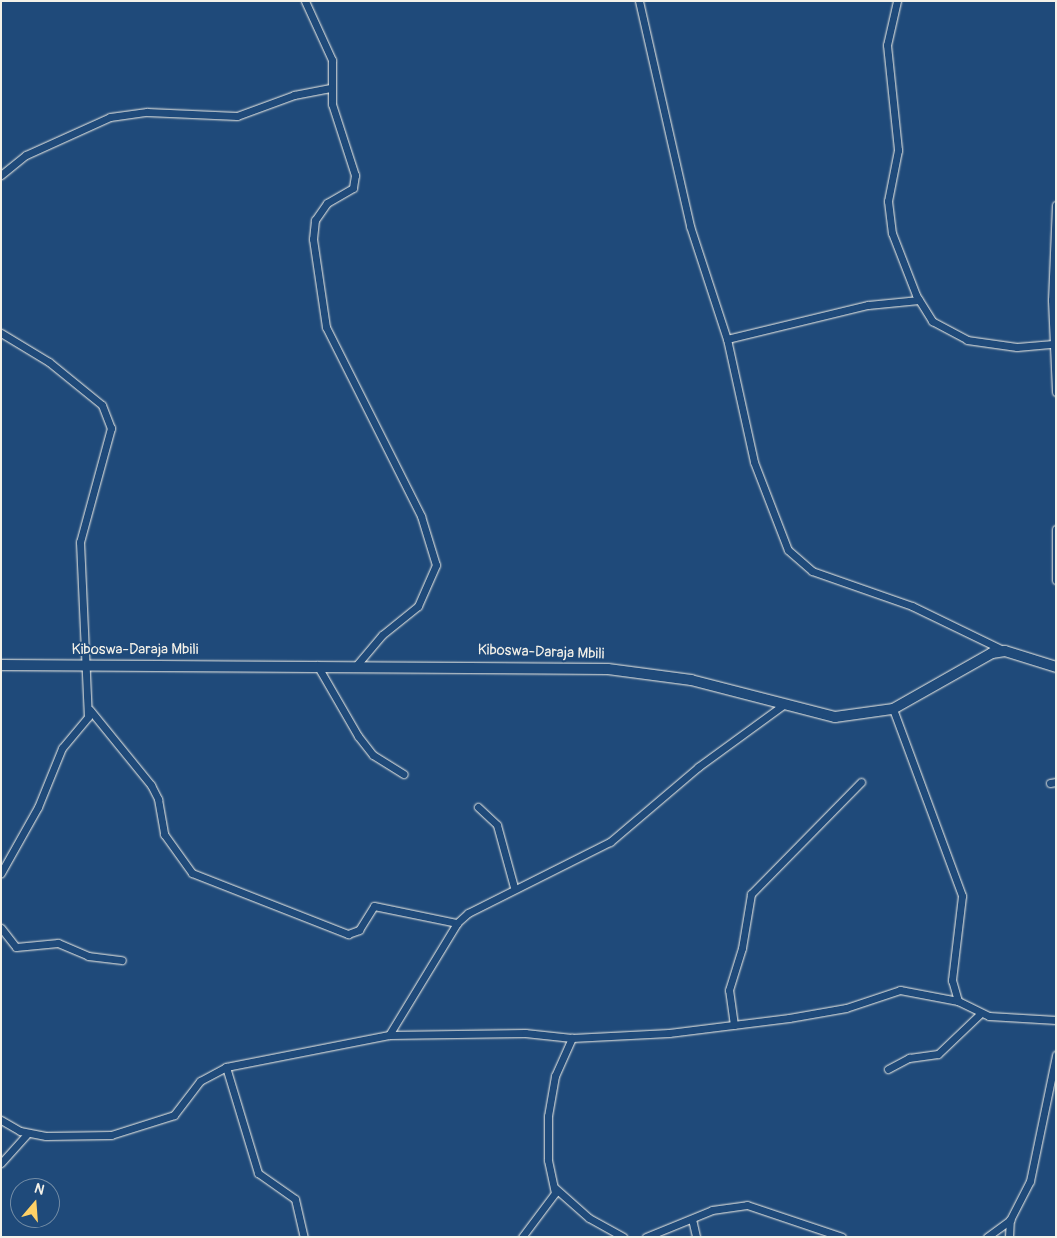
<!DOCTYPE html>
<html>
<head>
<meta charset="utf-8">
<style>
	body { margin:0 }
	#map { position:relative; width:1057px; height:1238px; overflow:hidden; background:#1f4a7a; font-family:Pangolin,sans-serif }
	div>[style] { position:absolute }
	.roads { filter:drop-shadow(0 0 1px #f4f1e8) drop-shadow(0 0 1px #f4f1e8) }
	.minor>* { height:7px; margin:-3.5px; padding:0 3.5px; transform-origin:3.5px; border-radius:3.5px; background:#1f4a7a }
	.secondary>* { height:10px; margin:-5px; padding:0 5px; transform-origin:5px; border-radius:5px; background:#1f4a7a }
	span { translate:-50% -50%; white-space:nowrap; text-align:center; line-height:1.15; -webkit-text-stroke:4px #1f4a7a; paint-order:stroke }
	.street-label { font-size:15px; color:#f4f1e8 }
	.frame { position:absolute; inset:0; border:2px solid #f4f1e8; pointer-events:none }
	.north { position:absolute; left:10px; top:1178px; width:50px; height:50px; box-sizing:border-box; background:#1f4a7a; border:1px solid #748da6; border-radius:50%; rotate:18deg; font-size:14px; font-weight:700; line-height:20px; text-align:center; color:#f4f1e8 }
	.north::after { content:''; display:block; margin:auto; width:18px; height:22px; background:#ffd166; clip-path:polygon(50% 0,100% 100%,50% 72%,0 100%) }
</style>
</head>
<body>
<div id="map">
	<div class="roads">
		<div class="minor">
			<div style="left:305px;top:1px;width:65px;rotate:65.4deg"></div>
			<div style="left:332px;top:60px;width:44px;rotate:90deg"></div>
			<div style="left:332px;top:104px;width:75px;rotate:72.1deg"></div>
			<div style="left:355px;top:175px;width:13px;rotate:99deg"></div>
			<div style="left:353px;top:188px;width:30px;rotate:150deg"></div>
			<div style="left:327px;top:203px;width:21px;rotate:125deg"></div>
			<div style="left:315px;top:220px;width:19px;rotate:96deg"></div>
			<div style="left:313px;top:239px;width:89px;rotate:81.6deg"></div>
			<div style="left:326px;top:327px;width:212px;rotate:63.3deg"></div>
			<div style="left:421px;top:516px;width:51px;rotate:73deg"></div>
			<div style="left:436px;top:565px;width:45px;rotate:113.7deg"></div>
			<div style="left:418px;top:606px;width:46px;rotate:141.1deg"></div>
			<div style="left:382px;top:635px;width:38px;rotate:130deg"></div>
			<div style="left:639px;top:1px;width:231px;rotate:77.2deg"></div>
			<div style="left:690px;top:226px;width:119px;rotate:71.9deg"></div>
			<div style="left:727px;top:339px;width:126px;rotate:77.6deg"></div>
			<div style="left:754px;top:462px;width:94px;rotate:68.9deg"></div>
			<div style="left:788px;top:550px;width:32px;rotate:41deg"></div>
			<div style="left:812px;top:571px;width:106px;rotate:19.3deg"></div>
			<div style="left:912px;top:606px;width:103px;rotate:25.8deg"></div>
			<div style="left:897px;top:1px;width:45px;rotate:102.8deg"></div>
			<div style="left:887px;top:45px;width:106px;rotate:84deg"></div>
			<div style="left:898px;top:150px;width:52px;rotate:101.1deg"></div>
			<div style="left:888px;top:201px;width:32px;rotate:83deg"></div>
			<div style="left:892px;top:233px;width:66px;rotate:68.8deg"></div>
			<div style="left:916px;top:295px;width:31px;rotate:58deg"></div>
			<div style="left:932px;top:321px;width:40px;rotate:28deg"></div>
			<div style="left:967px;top:340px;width:50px;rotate:8deg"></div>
			<div style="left:1017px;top:347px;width:36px;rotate:-5deg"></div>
			<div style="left:1px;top:175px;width:32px;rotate:-39deg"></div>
			<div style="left:26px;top:155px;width:92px;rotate:-24.3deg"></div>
			<div style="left:110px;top:117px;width:37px;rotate:-8deg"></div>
			<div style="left:147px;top:112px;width:90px;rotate:2.5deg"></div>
			<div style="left:237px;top:116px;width:61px;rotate:-20.2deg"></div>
			<div style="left:294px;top:95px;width:37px;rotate:-11deg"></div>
			<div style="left:1056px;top:205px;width:95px;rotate:92.4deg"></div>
			<div style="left:1052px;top:300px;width:92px;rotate:87.5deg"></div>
			<div style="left:1px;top:333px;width:56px;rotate:31.1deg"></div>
			<div style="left:49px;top:362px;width:68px;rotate:39.1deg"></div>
			<div style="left:102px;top:405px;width:25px;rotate:69deg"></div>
			<div style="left:111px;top:428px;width:118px;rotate:105.2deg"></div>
			<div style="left:80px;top:542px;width:175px;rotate:87.4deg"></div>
			<div style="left:88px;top:717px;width:40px;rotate:130deg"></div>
			<div style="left:62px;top:748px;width:64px;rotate:112.1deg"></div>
			<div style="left:38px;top:807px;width:76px;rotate:119.3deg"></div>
			<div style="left:727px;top:339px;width:145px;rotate:-13.6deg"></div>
			<div style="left:868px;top:305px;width:51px;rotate:-5.6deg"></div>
			<div style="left:1056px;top:529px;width:51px;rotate:90deg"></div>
			<div style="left:317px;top:665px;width:82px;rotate:60deg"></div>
			<div style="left:358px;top:736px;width:24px;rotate:52deg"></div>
			<div style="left:373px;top:755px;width:36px;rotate:32deg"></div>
			<div style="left:893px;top:709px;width:199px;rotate:69.7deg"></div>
			<div style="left:962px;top:896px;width:85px;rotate:96.8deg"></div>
			<div style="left:952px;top:980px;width:22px;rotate:74deg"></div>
			<div style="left:90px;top:710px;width:97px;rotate:50.9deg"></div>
			<div style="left:151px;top:785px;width:16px;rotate:63deg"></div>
			<div style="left:158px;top:799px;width:36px;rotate:80deg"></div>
			<div style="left:164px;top:834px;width:48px;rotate:54.3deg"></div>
			<div style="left:192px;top:873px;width:168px;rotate:21.4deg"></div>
			<div style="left:348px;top:934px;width:12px;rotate:-20deg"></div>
			<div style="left:359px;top:930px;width:28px;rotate:-58deg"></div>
			<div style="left:374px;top:906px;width:85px;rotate:11.6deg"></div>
			<div style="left:1050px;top:783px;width:6px;rotate:-9deg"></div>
			<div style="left:478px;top:807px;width:26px;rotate:43deg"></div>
			<div style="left:497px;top:825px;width:64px;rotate:74.7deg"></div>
			<div style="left:1px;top:928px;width:24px;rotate:52deg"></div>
			<div style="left:16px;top:947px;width:42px;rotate:-5.4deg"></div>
			<div style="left:58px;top:943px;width:33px;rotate:23deg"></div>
			<div style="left:88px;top:956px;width:34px;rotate:7deg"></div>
			<div style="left:734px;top:1025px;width:35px;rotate:-98deg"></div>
			<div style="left:729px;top:990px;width:44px;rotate:-72.8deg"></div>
			<div style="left:742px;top:948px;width:55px;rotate:-80.5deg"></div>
			<div style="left:751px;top:894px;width:157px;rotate:-45.5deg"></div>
			<div style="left:389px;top:1035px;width:131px;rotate:-58.7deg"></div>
			<div style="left:457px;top:923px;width:15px;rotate:-42deg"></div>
			<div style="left:468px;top:913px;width:159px;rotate:-26.6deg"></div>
			<div style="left:610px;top:842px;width:116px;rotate:-40.4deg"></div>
			<div style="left:698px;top:767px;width:105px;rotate:-36.1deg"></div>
			<div style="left:226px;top:1067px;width:111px;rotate:73.2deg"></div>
			<div style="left:258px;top:1173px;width:45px;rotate:35.1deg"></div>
			<div style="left:295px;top:1199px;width:39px;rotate:77deg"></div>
			<div style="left:888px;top:1069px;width:24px;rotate:-28deg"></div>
			<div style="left:909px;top:1058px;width:29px;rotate:-8deg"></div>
			<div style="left:938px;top:1054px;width:59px;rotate:-43.6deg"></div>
			<div style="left:1px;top:1120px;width:22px;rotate:30deg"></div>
			<div style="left:20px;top:1131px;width:26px;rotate:11deg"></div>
			<div style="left:46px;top:1136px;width:65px;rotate:-0.9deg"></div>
			<div style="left:111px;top:1135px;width:66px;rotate:-17.6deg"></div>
			<div style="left:174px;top:1115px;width:43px;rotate:-52.6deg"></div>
			<div style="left:200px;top:1081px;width:30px;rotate:-28deg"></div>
			<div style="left:226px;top:1067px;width:166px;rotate:-11.1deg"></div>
			<div style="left:389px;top:1035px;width:136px;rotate:-0.8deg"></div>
			<div style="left:525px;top:1033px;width:47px;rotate:6.1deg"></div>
			<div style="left:1px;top:1163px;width:40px;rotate:-48deg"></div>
			<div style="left:555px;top:1188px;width:45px;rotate:41.4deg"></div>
			<div style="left:589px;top:1218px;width:39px;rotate:29deg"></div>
			<div style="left:692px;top:1219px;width:18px;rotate:77deg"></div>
			<div style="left:522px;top:1237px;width:55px;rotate:-53.1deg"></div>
			<div style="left:555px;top:1193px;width:34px;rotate:-102deg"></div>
			<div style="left:548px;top:1160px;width:44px;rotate:-90deg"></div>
			<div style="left:548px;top:1116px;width:41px;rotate:-80.1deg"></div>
			<div style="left:555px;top:1076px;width:42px;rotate:-65.9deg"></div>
			<div style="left:572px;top:1038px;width:97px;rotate:-3deg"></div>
			<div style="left:669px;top:1033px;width:121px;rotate:-7.1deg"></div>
			<div style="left:789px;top:1018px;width:58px;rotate:-10deg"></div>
			<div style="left:846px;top:1008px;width:57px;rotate:-18.4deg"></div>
			<div style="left:900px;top:990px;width:59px;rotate:10.7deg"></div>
			<div style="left:958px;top:1001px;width:34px;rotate:26deg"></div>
			<div style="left:989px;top:1016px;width:67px;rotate:3.4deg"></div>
			<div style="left:646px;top:1237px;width:71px;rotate:-22.2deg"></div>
			<div style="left:712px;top:1210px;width:35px;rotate:-8deg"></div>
			<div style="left:747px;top:1205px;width:100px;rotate:18.6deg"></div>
			<div style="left:987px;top:1237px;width:29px;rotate:-36deg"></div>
			<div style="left:1009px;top:1237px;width:17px;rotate:-87deg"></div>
			<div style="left:1010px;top:1220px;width:44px;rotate:-62.9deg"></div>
			<div style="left:1030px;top:1181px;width:129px;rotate:-78.3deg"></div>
		</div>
		<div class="secondary">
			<div style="left:1px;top:665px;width:607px;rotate:0.38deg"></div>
			<div style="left:608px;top:669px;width:84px;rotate:7.5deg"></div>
			<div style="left:691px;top:680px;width:149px;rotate:14.4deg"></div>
			<div style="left:835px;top:717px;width:59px;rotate:-7.9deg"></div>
			<div style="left:893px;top:709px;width:114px;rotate:-29.5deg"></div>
			<div style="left:992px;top:653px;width:13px;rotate:-9deg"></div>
			<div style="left:1005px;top:651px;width:53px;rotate:17.4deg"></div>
		</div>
	</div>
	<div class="street-label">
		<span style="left:135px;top:650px">Kiboswa-Daraja Mbili</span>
		<span style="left:541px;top:652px;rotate:2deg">Kiboswa-Daraja Mbili</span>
	</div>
	<div class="frame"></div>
	<div class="north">N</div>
</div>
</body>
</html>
